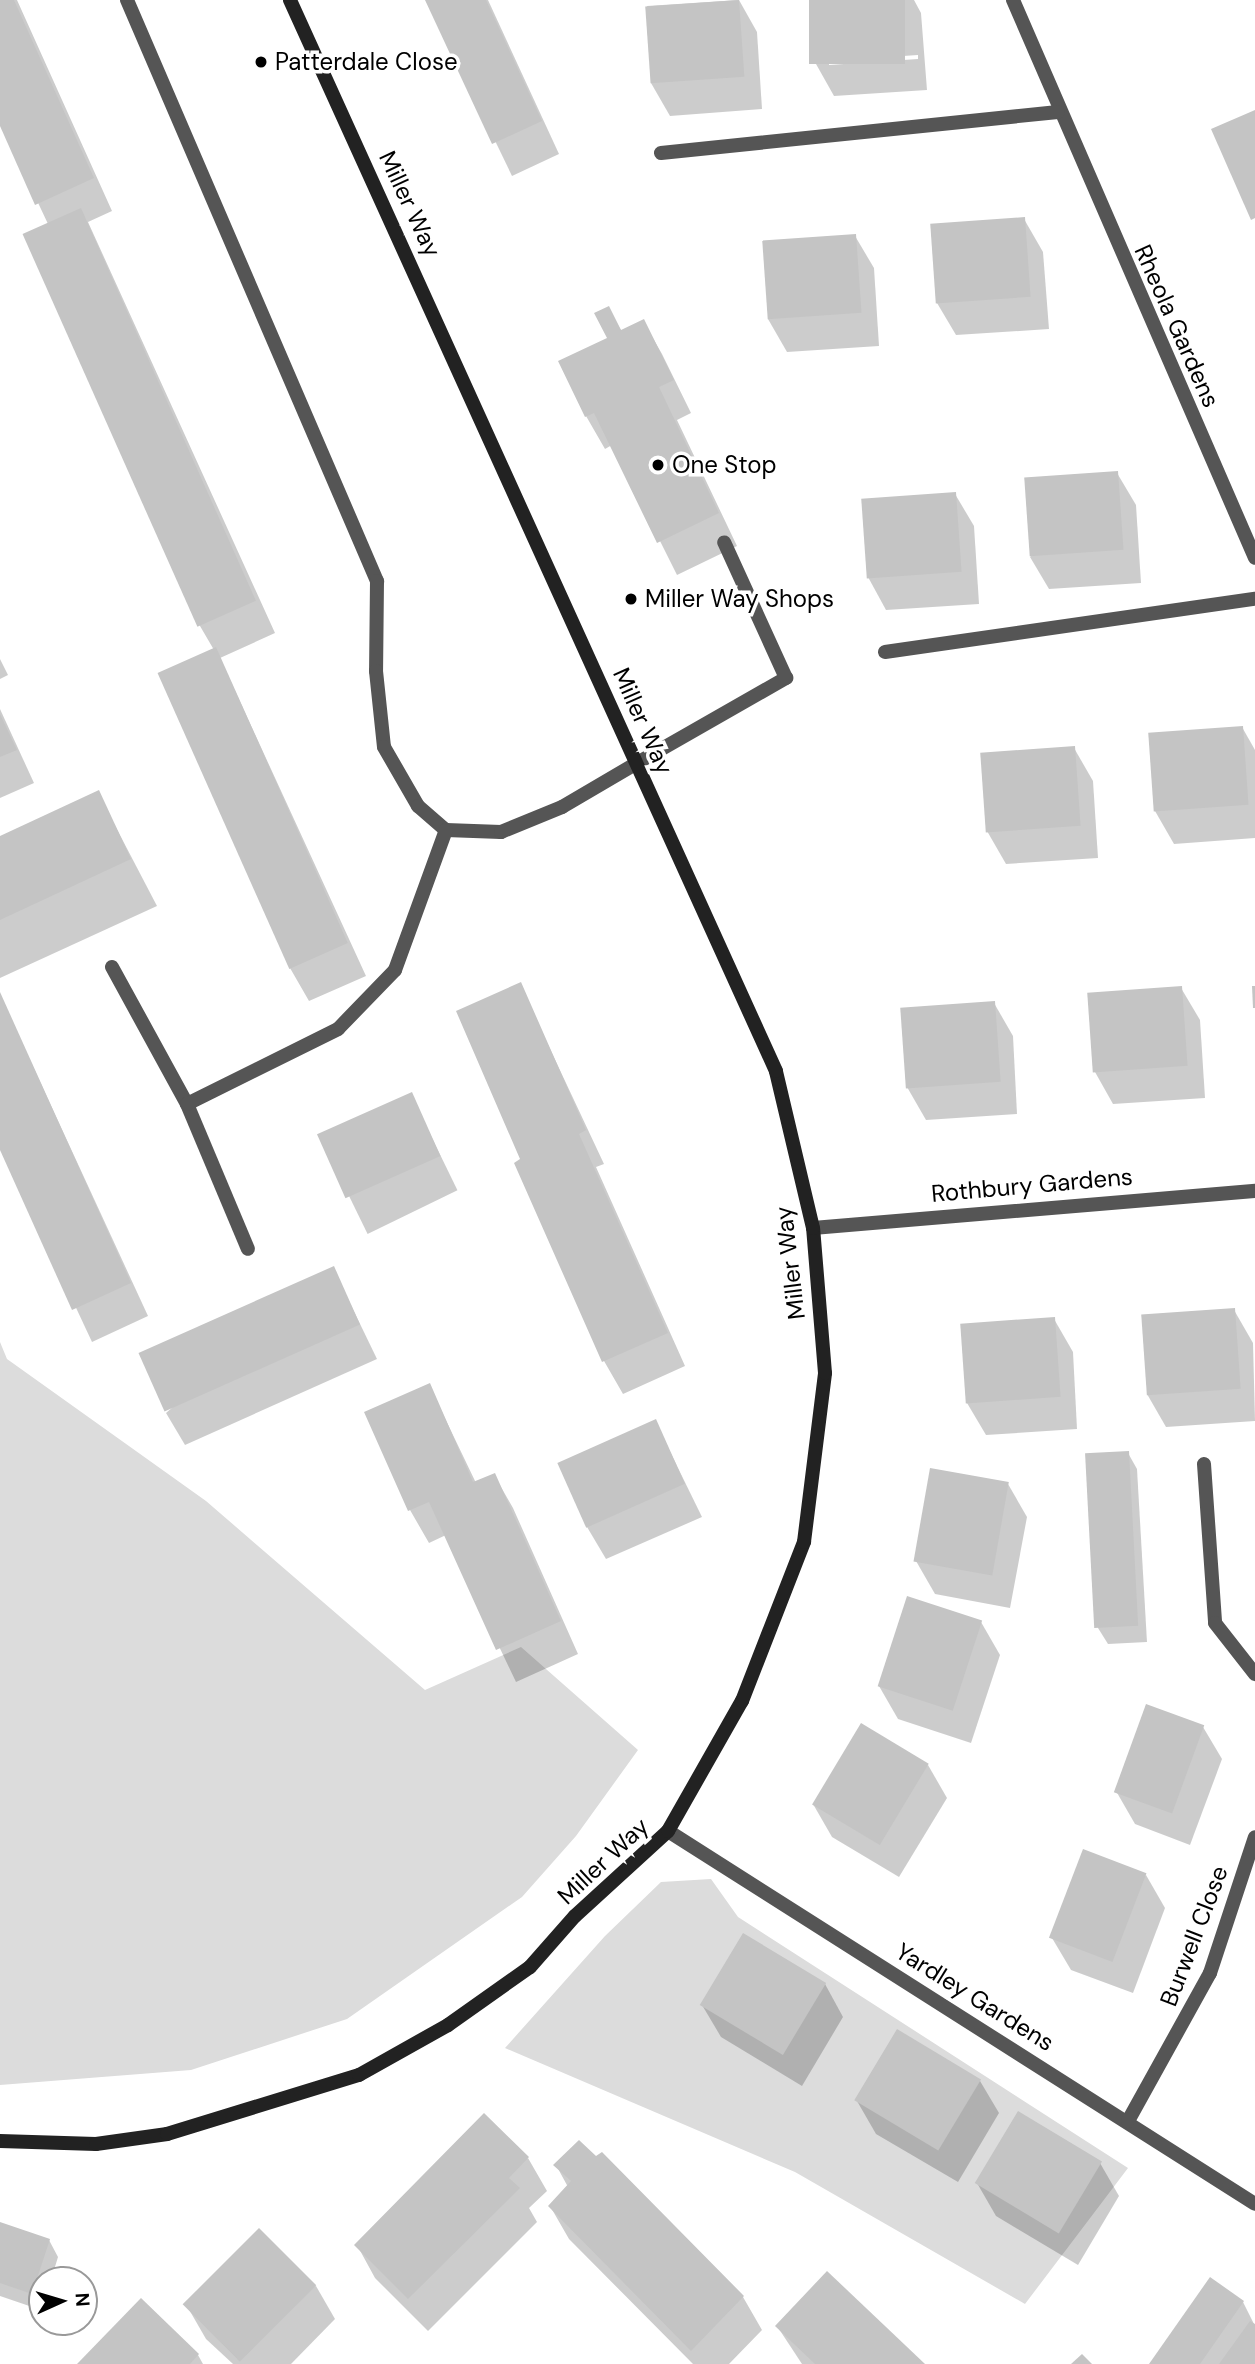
<!DOCTYPE html>
<html>
<head>
<meta charset="utf-8">
<style>
	body { margin:0 }
	#map { position:relative; width:1255px; height:2364px; overflow:hidden; background:#fff; font-family:"DM Sans",sans-serif }
	div>[style] { position:absolute }
	.green>* { inset:0; background:#dcdcdc }
	.shadow>* { inset:0; background:#0003; transform-origin:0 0 }
	.building>* { inset:0; background:#c4c4c4; transform-origin:0 0 }
	.lane>* { height:14px; margin:-7px; padding:0 7px; transform-origin:7px; border-radius:7px; background:#555 }
	.street>* { height:14px; margin:-7px; padding:0 7px; transform-origin:7px; border-radius:7px; background:#555 }
	.secondary>* { height:14px; margin:-7px; padding:0 7px; transform-origin:7px; border-radius:7px; background:#222 }
	.dots>* { width:19px; height:19px; translate:-50% -50%; box-sizing:border-box; border:4px solid #fff; border-radius:50% }
	span { translate:-50% -50%; white-space:nowrap; text-align:center; line-height:1.15; -webkit-text-stroke:7px #fff; paint-order:stroke }
	.poi-label { font-size:24px; color:#000 }
	.left { translate:0 -50%; text-align:left }
	.street-label { font-size:24px; color:#000 }
	.north { position:absolute; left:28px; top:2266px; width:70px; height:70px; box-sizing:border-box; background:#fff; border:2px solid #999; border-radius:50%; rotate:86deg; font-size:19px; font-weight:700; line-height:28px; text-align:center; color:#000 }
	.north::after { content:''; display:block; margin:auto; width:24px; height:32px; background:#000; clip-path:polygon(50% 0,100% 100%,50% 72%,0 100%) }
</style>
</head>
<body>
<div id="map">
	<div class="green">
		<div style="clip-path:polygon(0 1342px,7px 1359px,206px 1501px,425px 1690px,521px 1647px,638px 1750px,576px 1836px,522px 1897px,347px 2019px,191px 2070px,0 2085px)"></div>
		<div style="clip-path:polygon(711px 1879px,738px 1917px,1128px 2168px,1025px 2304px,795px 2172px,505px 2048px,605px 1936px,661px 1882px)"></div>
	</div>
	<div class="shadow">
		<div style="clip-path:polygon(0 0,17px 0,112px 211px,88px 222px,275px 633px,220px 658px,366px 976px,309px 1001px,290px 968px,214px 650px,200px 626px,48px 224px,0 122px)"></div>
		<div style="clip-path:polygon(427px 0,488px 0,559px 154px,512px 176px)"></div>
		<div style="clip-path:polygon(739px 0,757px 32px,762px 109px,670px 116px,651px 83px,647px 6px)"></div>
		<div style="clip-path:polygon(evenodd,811px 0,914px 0,921px 13px,927px 90px,834px 96px,816px 64px,811px 0,918px 55px,918px 59px,829px 65px,829px 61px,918px 55px)"></div>
		<div style="clip-path:polygon(1024px 219px,1043px 252px,1049px 329px,956px 335px,937px 303px)"></div>
		<div style="clip-path:polygon(855px 236px,874px 268px,879px 346px,787px 352px,768px 319px)"></div>
		<div style="clip-path:polygon(608px 308px,622px 332px,643px 321px,662px 354px,691px 413px,677px 420px,737px 546px,677px 575px,612px 445px,605px 449px,586px 416px,609px 339px)"></div>
		<div style="clip-path:polygon(1117px 473px,1136px 505px,1141px 583px,1049px 589px,1030px 557px)"></div>
		<div style="clip-path:polygon(955px 494px,974px 526px,979px 604px,886px 610px,868px 577px)"></div>
		<div style="clip-path:polygon(0 659px,8px 675px,0 679px)"></div>
		<div style="clip-path:polygon(0 709px,34px 783px,0 798px)"></div>
		<div style="clip-path:polygon(1242px 727px,1255px 750px,1255px 838px,1174px 844px,1155px 811px)"></div>
		<div style="clip-path:polygon(1074px 748px,1093px 781px,1098px 858px,1006px 864px,987px 831px)"></div>
		<div style="clip-path:polygon(98px 793px,157px 906px,0 978px,0 838px)"></div>
		<div style="clip-path:polygon(520px 985px,604px 1164px,596px 1167px,685px 1366px,623px 1394px,604px 1361px,522px 1160px)"></div>
		<div style="clip-path:polygon(1181px 988px,1200px 1020px,1205px 1098px,1113px 1104px,1095px 1072px)"></div>
		<div style="clip-path:polygon(0 995px,148px 1316px,92px 1342px,0 1145px)"></div>
		<div style="clip-path:polygon(994px 1003px,1013px 1036px,1017px 1114px,926px 1120px,907px 1087px)"></div>
		<div style="left:411px;top:1095px;width:106px;height:100px;rotate:64deg"></div>
		<div style="clip-path:polygon(333px 1268px,377px 1359px,185px 1445px,166px 1413px)"></div>
		<div style="clip-path:polygon(1234px 1310px,1253px 1343px,1255px 1421px,1166px 1427px,1147px 1394px)"></div>
		<div style="clip-path:polygon(1054px 1319px,1073px 1352px,1077px 1429px,986px 1435px,967px 1403px)"></div>
		<div style="clip-path:polygon(429px 1385px,476px 1483px,494px 1475px,513px 1508px,578px 1654px,516px 1682px,446px 1535px,429px 1543px,410px 1510px)"></div>
		<div style="clip-path:polygon(655px 1421px,702px 1517px,606px 1559px,587px 1527px)"></div>
		<div style="clip-path:polygon(1128px 1453px,1137px 1469px,1147px 1642px,1108px 1644px,1098px 1628px)"></div>
		<div style="clip-path:polygon(1008px 1484px,1027px 1517px,1010px 1608px,935px 1594px,916px 1561px)"></div>
		<div style="clip-path:polygon(981px 1622px,1000px 1655px,971px 1743px,898px 1719px,879px 1686px)"></div>
		<div style="clip-path:polygon(1203px 1727px,1222px 1759px,1190px 1845px,1135px 1824px,1116px 1791px)"></div>
		<div style="clip-path:polygon(928px 1765px,947px 1798px,899px 1877px,832px 1837px,813px 1804px)"></div>
		<div style="clip-path:polygon(1146px 1875px,1165px 1908px,1133px 1993px,1071px 1970px,1052px 1938px)"></div>
		<div style="clip-path:polygon(825px 1984px,843px 2017px,802px 2086px,721px 2037px,702px 2005px)"></div>
		<div style="clip-path:polygon(980px 2081px,999px 2113px,958px 2182px,876px 2134px,857px 2101px)"></div>
		<div style="clip-path:polygon(602px 2155px,743px 2297px,762px 2330px,729px 2364px,693px 2364px,569px 2239px,550px 2206px,568px 2187px,556px 2165px)"></div>
		<div style="clip-path:polygon(528px 2158px,547px 2191px,529px 2208px,537px 2222px,428px 2331px,375px 2278px,357px 2245px)"></div>
		<div style="clip-path:polygon(1100px 2163px,1119px 2196px,1078px 2265px,996px 2216px,977px 2183px)"></div>
		<div style="clip-path:polygon(0 2224px,49px 2240px,58px 2257px,51px 2280px,42px 2280px,41px 2310px,0 2296px)"></div>
		<div style="clip-path:polygon(316px 2286px,335px 2319px,291px 2364px,233px 2364px,206px 2339px,187px 2306px)"></div>
		<div style="clip-path:polygon(1243px 2302px,1255px 2326px,1255px 2364px,1152px 2364px)"></div>
		<div style="clip-path:polygon(777px 2326px,922px 2364px,802px 2364px)"></div>
		<div style="clip-path:polygon(198px 2355px,203px 2364px,79px 2364px)"></div>
	</div>
	<div class="building">
		<div style="clip-path:polygon(0 0,14px 0,94px 178px,35px 205px,0 126px)"></div>
		<div style="clip-path:polygon(425px 0,486px 0,542px 121px,492px 144px)"></div>
		<div style="left:739px;top:0;width:77px;height:94px;rotate:86deg"></div>
		<div style="left:809px;top:0;width:96px;height:64px"></div>
		<div style="clip-path:polygon(1255px 110px,1255px 218px,1251px 220px,1211px 129px)"></div>
		<div style="left:81px;top:208px;width:430px;height:64px;rotate:66deg"></div>
		<div style="left:1025px;top:217px;width:80px;height:95px;rotate:86deg"></div>
		<div style="left:856px;top:234px;width:79px;height:94px;rotate:86deg"></div>
		<div style="clip-path:polygon(609px 306px,621px 330px,644px 319px,674px 380px,659px 387px,719px 513px,657px 543px,594px 413px,585px 417px,558px 361px,607px 338px,594px 313px)"></div>
		<div style="left:1118px;top:471px;width:79px;height:94px;rotate:86deg"></div>
		<div style="left:956px;top:492px;width:80px;height:95px;rotate:86deg"></div>
		<div style="left:216px;top:647px;width:324px;height:64px;rotate:66deg"></div>
		<div style="clip-path:polygon(0 714px,17px 750px,0 757px)"></div>
		<div style="left:1243px;top:726px;width:79px;height:95px;rotate:86deg"></div>
		<div style="left:1075px;top:746px;width:80px;height:95px;rotate:86deg"></div>
		<div style="clip-path:polygon(99px 790px,131px 859px,0 920px,0 836px)"></div>
		<div style="clip-path:polygon(521px 982px,586px 1130px,579px 1134px,668px 1333px,602px 1362px,514px 1163px,520px 1159px,456px 1011px)"></div>
		<div style="left:1182px;top:986px;width:80px;height:95px;rotate:86deg"></div>
		<div style="clip-path:polygon(1252px 986px,1255px 986px,1255px 1008px,1253px 1008px)"></div>
		<div style="clip-path:polygon(0 992px,131px 1283px,72px 1310px,0 1150px)"></div>
		<div style="left:995px;top:1001px;width:81px;height:95px;rotate:86deg"></div>
		<div style="left:412px;top:1092px;width:70px;height:104px;rotate:66deg"></div>
		<div style="left:334px;top:1266px;width:64px;height:214px;rotate:66deg"></div>
		<div style="left:1235px;top:1308px;width:81px;height:94px;rotate:86deg"></div>
		<div style="left:1055px;top:1317px;width:80px;height:95px;rotate:86deg"></div>
		<div style="clip-path:polygon(430px 1383px,473px 1482px,495px 1473px,561px 1621px,496px 1650px,429px 1502px,408px 1511px,364px 1412px)"></div>
		<div style="left:656px;top:1419px;width:71px;height:108px;rotate:66deg"></div>
		<div style="left:1129px;top:1451px;width:175px;height:44px;rotate:87deg"></div>
		<div style="left:930px;top:1468px;width:80px;height:95px;rotate:10deg"></div>
		<div style="left:907px;top:1596px;width:79px;height:95px;rotate:18deg"></div>
		<div style="left:1146px;top:1704px;width:62px;height:94px;rotate:20deg"></div>
		<div style="left:861px;top:1723px;width:79px;height:95px;rotate:31deg"></div>
		<div style="left:1083px;top:1849px;width:68px;height:95px;rotate:21deg"></div>
		<div style="left:743px;top:1933px;width:97px;height:84px;rotate:31deg"></div>
		<div style="left:897px;top:2029px;width:98px;height:83px;rotate:31deg"></div>
		<div style="left:1018px;top:2111px;width:98px;height:84px;rotate:31deg"></div>
		<div style="clip-path:polygon(484px 2113px,529px 2157px,509px 2178px,520px 2188px,408px 2299px,354px 2245px)"></div>
		<div style="clip-path:polygon(579px 2140px,596px 2156px,602px 2152px,744px 2296px,691px 2351px,548px 2206px,571px 2181px,553px 2165px)"></div>
		<div style="clip-path:polygon(0 2222px,50px 2239px,32px 2294px,0 2283px)"></div>
		<div style="left:259px;top:2228px;width:81px;height:108px;rotate:45deg"></div>
		<div style="clip-path:polygon(827px 2271px,885px 2326px,925px 2364px,815px 2364px,775px 2326px)"></div>
		<div style="clip-path:polygon(1210px 2277px,1244px 2301px,1200px 2364px,1149px 2364px)"></div>
		<div style="clip-path:polygon(141px 2298px,199px 2354px,190px 2364px,77px 2364px)"></div>
		<div style="clip-path:polygon(1250px 2321px,1255px 2324px,1255px 2364px,1219px 2364px)"></div>
		<div style="clip-path:polygon(1082px 2354px,1092px 2364px,1071px 2364px)"></div>
	</div>
	<div class="lane">
		<div style="left:637px;top:763px;width:172px;rotate:-29.7deg"></div>
		<div style="left:786px;top:678px;width:149px;rotate:-114.5deg"></div>
		<div style="left:1204px;top:1464px;width:159px;rotate:86deg"></div>
		<div style="left:1215px;top:1623px;width:65px;rotate:51.9deg"></div>
	</div>
	<div class="street">
		<div style="left:127px;top:0;width:633px;rotate:66.72deg"></div>
		<div style="left:377px;top:581px;width:90px;rotate:90.6deg"></div>
		<div style="left:376px;top:671px;width:76px;rotate:84deg"></div>
		<div style="left:384px;top:747px;width:68px;rotate:60deg"></div>
		<div style="left:418px;top:806px;width:37px;rotate:41deg"></div>
		<div style="left:446px;top:830px;width:55px;rotate:2.1deg"></div>
		<div style="left:501px;top:832px;width:66px;rotate:-22.3deg"></div>
		<div style="left:562px;top:807px;width:87px;rotate:-30.4deg"></div>
		<div style="left:1013px;top:0;width:608px;rotate:66.55deg"></div>
		<div style="left:661px;top:153px;width:399px;rotate:-5.9deg"></div>
		<div style="left:885px;top:652px;width:374px;rotate:-8.2deg"></div>
		<div style="left:112px;top:967px;width:156px;rotate:61.3deg"></div>
		<div style="left:187px;top:1104px;width:157px;rotate:67.2deg"></div>
		<div style="left:187px;top:1104px;width:169px;rotate:-26.4deg"></div>
		<div style="left:338px;top:1029px;width:82px;rotate:-46deg"></div>
		<div style="left:395px;top:970px;width:149px;rotate:-70deg"></div>
		<div style="left:813px;top:1228px;width:444px;rotate:-4.8deg"></div>
		<div style="left:668px;top:1831px;width:695px;rotate:32.43deg"></div>
		<div style="left:1128px;top:2121px;width:169px;rotate:-61deg"></div>
		<div style="left:1210px;top:1973px;width:143px;rotate:-71.7deg"></div>
	</div>
	<div class="secondary">
		<div style="left:0;top:2141px;width:96px;rotate:1.8deg"></div>
		<div style="left:96px;top:2144px;width:72px;rotate:-8deg"></div>
		<div style="left:167px;top:2134px;width:201px;rotate:-17.1deg"></div>
		<div style="left:359px;top:2075px;width:102px;rotate:-29.3deg"></div>
		<div style="left:448px;top:2025px;width:100px;rotate:-35.3deg"></div>
		<div style="left:530px;top:1967px;width:68px;rotate:-48.6deg"></div>
		<div style="left:575px;top:1916px;width:126px;rotate:-42.4deg"></div>
		<div style="left:668px;top:1831px;width:150px;rotate:-60.4deg"></div>
		<div style="left:742px;top:1701px;width:171px;rotate:-68.7deg"></div>
		<div style="left:804px;top:1542px;width:170px;rotate:-82.9deg"></div>
		<div style="left:825px;top:1373px;width:145px;rotate:-94.7deg"></div>
		<div style="left:813px;top:1228px;width:161px;rotate:-103.3deg"></div>
		<div style="left:776px;top:1071px;width:1176px;rotate:-114.41deg"></div>
	</div>
	<div class="dots">
		<div style="left:261px;top:62px;background:#000"></div>
		<div style="left:658px;top:465px;background:#000"></div>
		<div style="left:631px;top:599px;background:#000"></div>
	</div>
	<div class="poi-label">
		<span class="left" style="left:275px;top:62px">Patterdale Close</span>
		<span class="left" style="left:672px;top:465px">One Stop</span>
		<span class="left" style="left:645px;top:599px">Miller Way Shops</span>
	</div>
	<div class="street-label">
		<span style="left:410px;top:204px;rotate:65deg">Miller Way</span>
		<span style="left:1177px;top:326px;rotate:66deg">Rheola Gardens</span>
		<span style="left:643px;top:721px;rotate:66deg">Miller Way</span>
		<span style="left:1032px;top:1185px;rotate:-5deg">Rothbury Gardens</span>
		<span style="left:790px;top:1263px;rotate:-97deg">Miller Way</span>
		<span style="left:603px;top:1861px;rotate:-43deg">Miller Way</span>
		<span style="left:1194px;top:1936px;rotate:-69deg">Burwell Close</span>
		<span style="left:975px;top:1997px;rotate:32deg">Yardley Gardens</span>
	</div>
	<div class="north">N</div>
</div>
</body>
</html>
